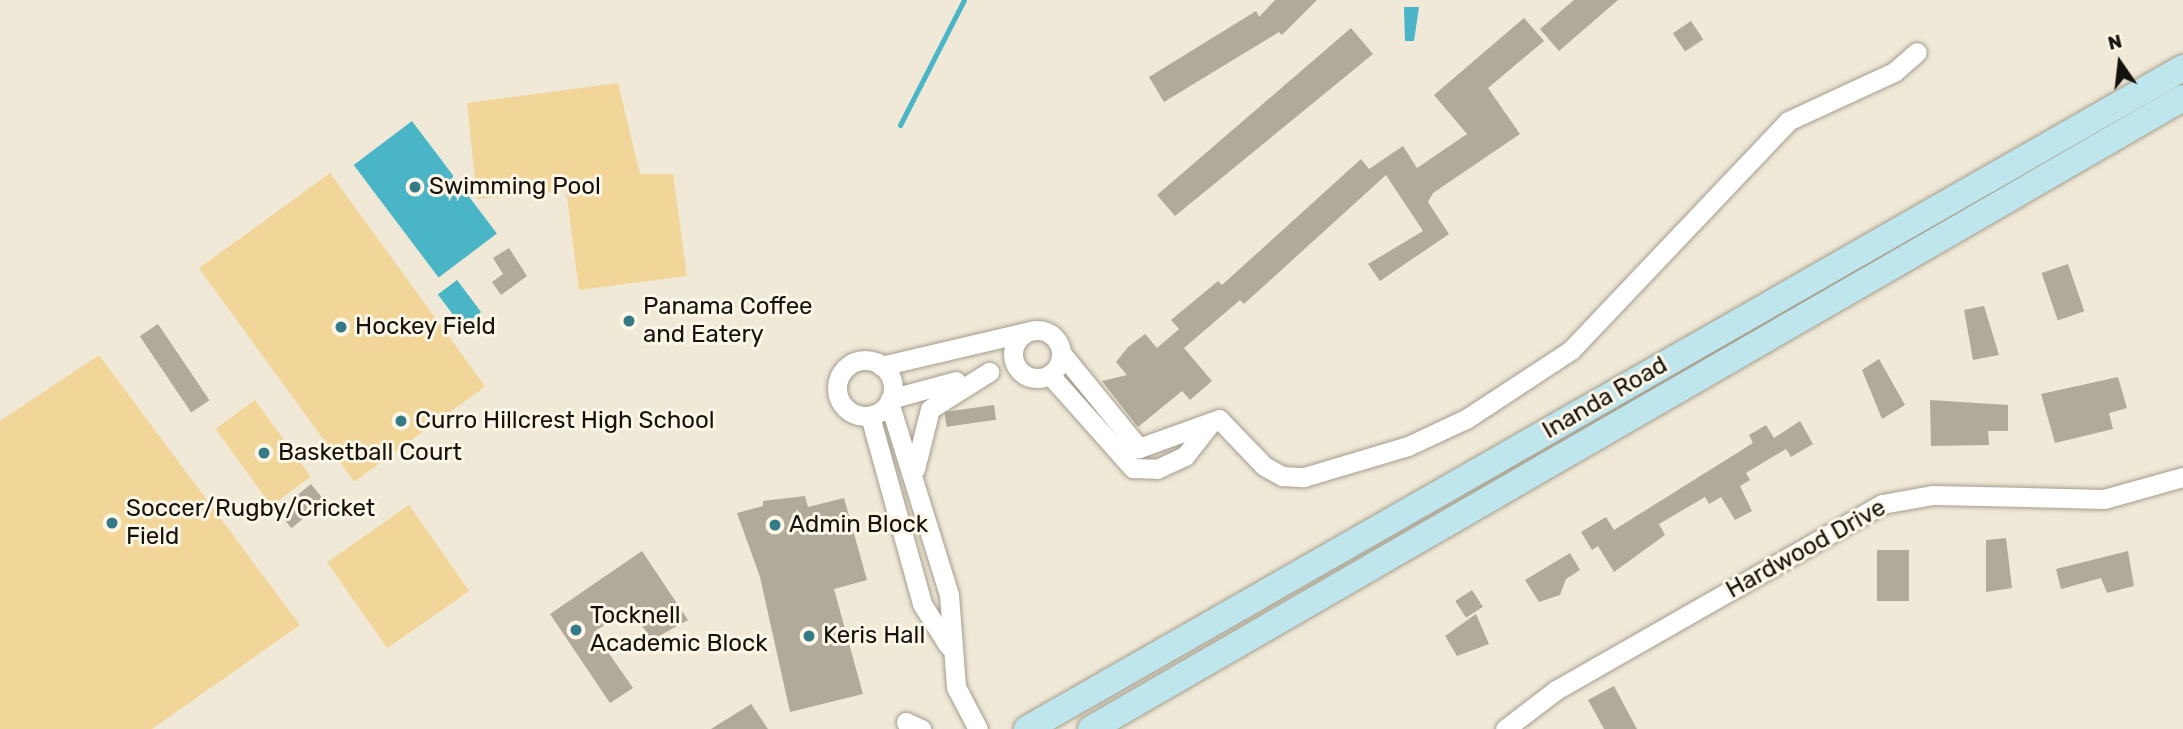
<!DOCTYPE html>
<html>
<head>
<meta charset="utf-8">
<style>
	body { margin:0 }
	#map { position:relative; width:2183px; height:729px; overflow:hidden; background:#f0e9d8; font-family:Rubik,sans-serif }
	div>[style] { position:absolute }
	.green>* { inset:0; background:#f2d699; transform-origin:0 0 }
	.water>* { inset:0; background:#49b5c7; transform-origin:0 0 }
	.stream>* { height:5px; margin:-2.5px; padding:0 2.5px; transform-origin:2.5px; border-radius:2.5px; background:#49b5c7 }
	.building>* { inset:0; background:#b1a99a; transform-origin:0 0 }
	.roads { filter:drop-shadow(0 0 2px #a49d8d) drop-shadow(0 0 2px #a49d8d) }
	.street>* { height:19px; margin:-9.5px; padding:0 9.5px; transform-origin:9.5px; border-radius:9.5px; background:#fff }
	.street>.ring { margin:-9.5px; padding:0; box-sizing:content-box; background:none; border:19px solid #fff; border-radius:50% }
	.secondary>* { height:26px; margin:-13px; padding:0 13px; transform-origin:13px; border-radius:13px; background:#bee6ec }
	.dots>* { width:19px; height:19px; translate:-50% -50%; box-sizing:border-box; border:4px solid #fef6e6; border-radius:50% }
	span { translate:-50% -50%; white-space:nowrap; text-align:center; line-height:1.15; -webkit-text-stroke:6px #fef6e6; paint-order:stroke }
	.poi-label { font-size:24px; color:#14120c }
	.left { translate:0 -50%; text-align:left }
	.street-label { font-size:24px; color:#14120c }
	.north { position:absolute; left:2085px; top:28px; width:70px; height:70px; -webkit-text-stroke:5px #fef6e6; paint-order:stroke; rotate:346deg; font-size:19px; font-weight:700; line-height:28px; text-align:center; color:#14120c }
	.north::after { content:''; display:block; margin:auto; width:24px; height:32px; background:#14120c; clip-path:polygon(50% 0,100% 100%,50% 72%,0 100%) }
</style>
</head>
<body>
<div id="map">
	<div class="green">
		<div style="clip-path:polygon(618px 83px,640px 174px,673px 174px,687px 276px,579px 290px,566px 190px,477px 199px,467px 103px)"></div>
		<div style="left:330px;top:173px;width:264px;height:162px;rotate:54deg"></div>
		<div style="clip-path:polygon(99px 355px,300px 625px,152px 729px,0 729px,0 421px)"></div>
		<div style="left:255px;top:400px;width:95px;height:49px;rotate:54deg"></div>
		<div style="left:409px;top:505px;width:105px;height:100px;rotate:55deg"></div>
	</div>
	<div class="water">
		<div style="clip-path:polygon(1404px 7px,1419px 7px,1414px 41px,1405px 41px)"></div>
		<div style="left:412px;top:121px;width:141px;height:73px;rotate:53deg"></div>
		<div style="left:457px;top:280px;width:40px;height:24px;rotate:53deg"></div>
	</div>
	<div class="stream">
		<div style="left:900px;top:125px;width:140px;rotate:-62.9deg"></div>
	</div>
	<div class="building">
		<div style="clip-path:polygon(1275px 0,1317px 0,1282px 35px,1279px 32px,1164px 102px,1149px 77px,1256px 11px,1259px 17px)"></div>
		<div style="clip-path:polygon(1574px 0,1618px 0,1559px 51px,1540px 29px)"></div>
		<div style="clip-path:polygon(1524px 18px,1544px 41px,1488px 88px,1520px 134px,1433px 193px,1428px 202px,1449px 234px,1380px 281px,1368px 264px,1423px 231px,1386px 175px,1244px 304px,1240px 300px,1184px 348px,1212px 381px,1190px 400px,1182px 391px,1138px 427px,1102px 381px,1127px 375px,1116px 362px,1128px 347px,1145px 334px,1157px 348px,1179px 329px,1171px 320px,1218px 281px,1222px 285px,1361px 159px,1369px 169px,1403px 146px,1417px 168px,1467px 134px,1434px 95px)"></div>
		<div style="left:1691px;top:21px;width:22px;height:22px;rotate:56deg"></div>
		<div style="clip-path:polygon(1351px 28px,1373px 54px,1175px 216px,1157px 195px)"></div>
		<div style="clip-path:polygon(509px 248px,527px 276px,501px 295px,492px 282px,503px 274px,493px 258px)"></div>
		<div style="left:2068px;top:264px;width:50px;height:28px;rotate:71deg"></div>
		<div style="clip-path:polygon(1984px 306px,1999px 355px,1973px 360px,1964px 310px)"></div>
		<div style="left:158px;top:324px;width:92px;height:22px;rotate:56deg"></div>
		<div style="clip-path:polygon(1879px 359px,1905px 405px,1882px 419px,1862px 370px)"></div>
		<div style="clip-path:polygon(2118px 377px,2127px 408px,2109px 413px,2113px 429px,2055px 443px,2041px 394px)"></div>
		<div style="clip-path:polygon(1930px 400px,2008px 405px,2008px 431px,1988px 431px,1989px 445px,1931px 446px)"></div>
		<div style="left:994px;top:405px;width:15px;height:50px;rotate:82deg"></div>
		<div style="clip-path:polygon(1800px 421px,1813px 444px,1791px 457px,1786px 449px,1746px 473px,1750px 480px,1740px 486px,1752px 511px,1735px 520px,1721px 497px,1709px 504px,1705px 497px,1659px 524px,1665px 535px,1614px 572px,1598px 546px,1592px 550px,1581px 532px,1606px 517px,1614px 530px,1753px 443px,1749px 435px,1766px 425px,1774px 438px)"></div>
		<div style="left:311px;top:484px;width:22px;height:43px;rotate:51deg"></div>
		<div style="clip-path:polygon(805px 496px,808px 507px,844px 498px,867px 580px,834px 589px,863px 694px,790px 712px,760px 577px,737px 513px,763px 506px,763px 501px)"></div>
		<div style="clip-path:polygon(2006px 538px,2012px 588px,1986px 592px,1986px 540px)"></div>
		<div style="left:1877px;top:550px;width:32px;height:51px"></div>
		<div style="clip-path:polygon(642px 551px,688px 620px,652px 640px,630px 609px,594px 632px,633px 688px,610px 703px,550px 614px)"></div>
		<div style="clip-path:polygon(2128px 551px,2134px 586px,2107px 593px,2101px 578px,2061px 589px,2056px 569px)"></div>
		<div style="clip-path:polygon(1570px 553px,1580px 570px,1566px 579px,1560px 595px,1539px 602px,1525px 580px)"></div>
		<div style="left:1472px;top:590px;width:20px;height:20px;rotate:57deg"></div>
		<div style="clip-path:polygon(1476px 614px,1489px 644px,1457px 656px,1445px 636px)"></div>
		<div style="clip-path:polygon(1614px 686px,1630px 716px,1637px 729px,1604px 729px,1588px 700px)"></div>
		<div style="clip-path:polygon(751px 704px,768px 729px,711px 729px)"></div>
	</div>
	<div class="roads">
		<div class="street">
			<div class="ring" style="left:1013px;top:330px;width:29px;height:29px"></div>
			<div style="left:1062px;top:354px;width:122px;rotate:50.7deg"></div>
			<div style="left:1139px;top:448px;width:85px;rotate:-19.9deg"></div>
			<div style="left:1219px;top:419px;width:65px;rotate:46.2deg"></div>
			<div style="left:1264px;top:466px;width:21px;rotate:29deg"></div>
			<div style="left:1282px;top:476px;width:22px;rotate:3deg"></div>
			<div style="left:1304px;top:477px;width:109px;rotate:-16.6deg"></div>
			<div style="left:1408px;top:446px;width:64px;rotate:-25deg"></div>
			<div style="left:1466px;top:419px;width:126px;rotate:-33.3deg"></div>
			<div style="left:1571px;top:350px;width:315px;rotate:-46.5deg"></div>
			<div style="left:1788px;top:121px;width:117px;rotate:-24.8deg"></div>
			<div style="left:1894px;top:72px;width:30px;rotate:-41deg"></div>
			<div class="ring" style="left:837px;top:360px;width:37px;height:37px"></div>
			<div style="left:881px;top:366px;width:149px;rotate:-13.2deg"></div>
			<div style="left:1050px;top:375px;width:125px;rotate:48.3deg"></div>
			<div style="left:1133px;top:468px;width:24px;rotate:2deg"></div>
			<div style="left:1157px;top:469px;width:31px;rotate:-25deg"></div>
			<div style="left:1185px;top:456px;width:41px;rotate:-52deg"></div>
			<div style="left:890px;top:399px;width:68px;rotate:-15.3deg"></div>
			<div style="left:889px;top:402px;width:202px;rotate:72.7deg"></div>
			<div style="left:949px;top:595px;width:92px;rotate:85.6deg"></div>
			<div style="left:956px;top:687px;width:47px;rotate:62.4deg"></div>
			<div style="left:870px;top:416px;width:195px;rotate:74.5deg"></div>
			<div style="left:922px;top:604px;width:49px;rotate:57.6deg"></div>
			<div style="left:915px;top:469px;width:62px;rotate:-76deg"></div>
			<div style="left:930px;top:409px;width:70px;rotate:-32.1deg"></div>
			<div style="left:912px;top:729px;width:9px;rotate:-131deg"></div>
			<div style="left:906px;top:722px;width:17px;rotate:25deg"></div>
			<div style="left:1505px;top:729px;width:64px;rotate:-37.4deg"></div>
			<div style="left:1556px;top:690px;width:375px;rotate:-29.7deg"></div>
			<div style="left:1882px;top:504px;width:52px;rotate:-10deg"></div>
			<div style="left:1933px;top:495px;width:171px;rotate:1.3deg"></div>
			<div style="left:2104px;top:499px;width:82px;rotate:-15.6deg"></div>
		</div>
		<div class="secondary">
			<div style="left:1027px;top:729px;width:1332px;rotate:-29.76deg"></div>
			<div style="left:1091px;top:729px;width:1261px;rotate:-30.02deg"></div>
		</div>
	</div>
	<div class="dots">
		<div style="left:415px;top:187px;background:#357b87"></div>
		<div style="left:629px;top:321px;background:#357b87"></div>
		<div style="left:341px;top:327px;background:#357b87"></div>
		<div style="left:401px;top:421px;background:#357b87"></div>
		<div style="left:264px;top:453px;background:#357b87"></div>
		<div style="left:112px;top:523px;background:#357b87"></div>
		<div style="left:775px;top:525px;background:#357b87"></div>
		<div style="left:576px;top:630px;background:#357b87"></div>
		<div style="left:809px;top:636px;background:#357b87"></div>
	</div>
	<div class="poi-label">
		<span class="left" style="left:429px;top:187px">Swimming Pool</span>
		<span class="left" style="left:643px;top:321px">Panama Coffee<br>and Eatery</span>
		<span class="left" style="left:355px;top:327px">Hockey Field</span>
		<span class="left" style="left:415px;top:421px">Curro Hillcrest High School</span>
		<span class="left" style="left:278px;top:453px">Basketball Court</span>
		<span class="left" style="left:126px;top:523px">Soccer/Rugby/Cricket<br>Field</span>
		<span class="left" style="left:789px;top:525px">Admin Block</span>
		<span class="left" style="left:590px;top:630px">Tocknell<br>Academic Block</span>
		<span class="left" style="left:823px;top:636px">Keris Hall</span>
	</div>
	<div class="street-label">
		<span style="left:1605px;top:398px;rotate:-30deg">Inanda Road</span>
		<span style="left:1806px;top:549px;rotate:-29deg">Hardwood Drive</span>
	</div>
	<div class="north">N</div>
</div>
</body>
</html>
